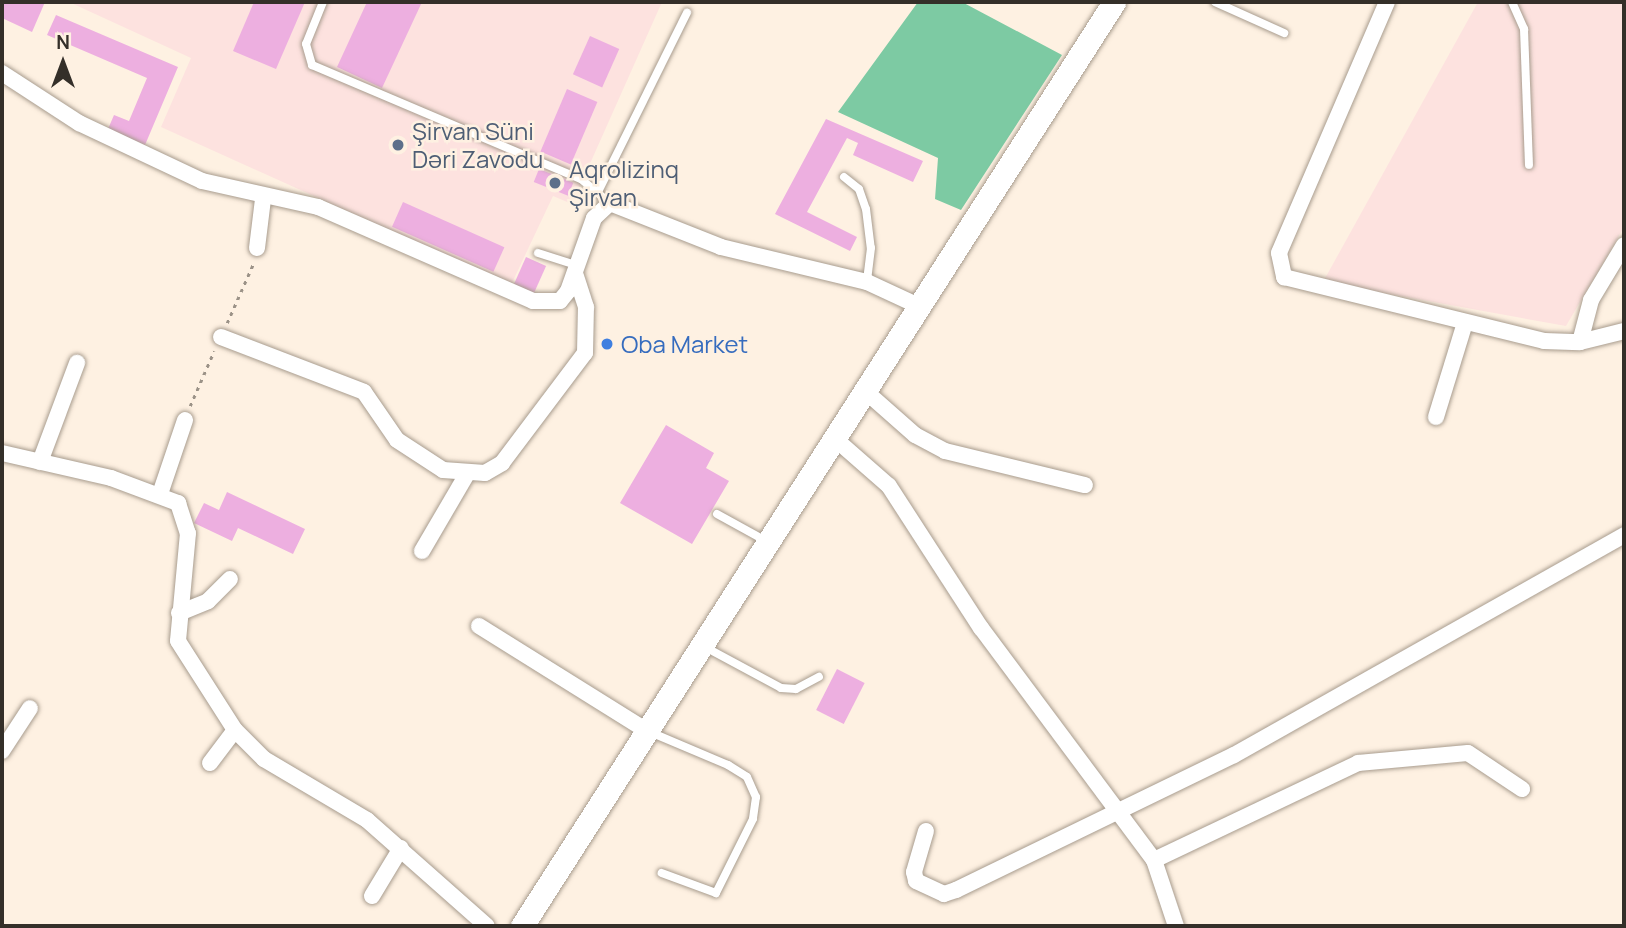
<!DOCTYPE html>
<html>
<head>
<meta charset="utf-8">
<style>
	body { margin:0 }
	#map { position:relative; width:1626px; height:928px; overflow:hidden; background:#fef1e2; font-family:Manrope,sans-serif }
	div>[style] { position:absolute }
	.industrial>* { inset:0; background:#fde2df }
	.forest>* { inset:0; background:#7dcaa3 }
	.building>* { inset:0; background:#edafe0; transform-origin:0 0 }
	.path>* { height:2.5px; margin-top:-1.25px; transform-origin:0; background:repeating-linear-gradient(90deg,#9b9287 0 3.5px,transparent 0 8.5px) }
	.roads { filter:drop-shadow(0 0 2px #a89c8e) drop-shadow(0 0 2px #a89c8e) }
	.lane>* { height:8px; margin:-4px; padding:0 4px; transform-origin:4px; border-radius:4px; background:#fff }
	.street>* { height:16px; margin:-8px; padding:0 8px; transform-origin:8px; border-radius:8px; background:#fff }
	.secondary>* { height:23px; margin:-11.5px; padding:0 11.5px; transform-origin:11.5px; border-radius:11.5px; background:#fff }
	.dots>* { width:19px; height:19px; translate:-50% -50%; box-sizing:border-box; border:4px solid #fef1e2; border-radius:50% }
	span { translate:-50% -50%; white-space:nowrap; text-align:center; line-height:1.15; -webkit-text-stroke:5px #fef1e2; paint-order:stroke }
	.service-label { font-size:24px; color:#4e5e75 }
	.left { translate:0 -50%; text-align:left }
	.shop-label { font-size:24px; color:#366cbe }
	.frame { position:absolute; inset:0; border:4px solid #342f29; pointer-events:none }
	.north { position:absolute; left:28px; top:28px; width:70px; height:70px; -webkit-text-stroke:5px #fef1e2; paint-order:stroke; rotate:0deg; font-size:19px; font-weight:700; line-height:28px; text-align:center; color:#342f29 }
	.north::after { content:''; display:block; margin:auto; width:24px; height:32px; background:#342f29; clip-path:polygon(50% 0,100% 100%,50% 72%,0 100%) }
</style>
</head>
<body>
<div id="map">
	<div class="industrial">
		<div style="clip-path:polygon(69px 2px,662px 2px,572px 204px,553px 196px,511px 285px,161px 127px,191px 58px)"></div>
		<div style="clip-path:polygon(1478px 2px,1624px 2px,1624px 227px,1566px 326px,1323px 282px)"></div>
	</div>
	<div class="forest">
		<div style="clip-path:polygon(918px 2px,962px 2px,1062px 55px,961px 210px,935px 199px,938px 158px,838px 112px)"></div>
	</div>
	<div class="building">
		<div style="clip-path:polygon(2px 2px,45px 2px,32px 32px,2px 18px)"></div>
		<div style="clip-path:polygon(254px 2px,305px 2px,276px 69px,233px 51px)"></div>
		<div style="clip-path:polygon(367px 2px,422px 2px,382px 88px,337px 67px)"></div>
		<div style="clip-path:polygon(56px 15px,178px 67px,145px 145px,108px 129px,114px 115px,129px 121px,147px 78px,47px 35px)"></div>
		<div style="left:590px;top:36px;width:32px;height:42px;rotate:24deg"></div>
		<div style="left:567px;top:89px;width:33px;height:68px;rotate:23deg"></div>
		<div style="clip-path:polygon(826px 119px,923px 161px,913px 182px,853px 155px,858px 143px,847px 138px,807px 212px,857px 237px,850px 251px,775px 214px)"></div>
		<div style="left:539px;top:169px;width:37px;height:14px;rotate:22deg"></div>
		<div style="left:403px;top:202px;width:111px;height:27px;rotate:24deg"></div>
		<div style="left:526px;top:257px;width:22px;height:30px;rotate:24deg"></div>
		<div style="clip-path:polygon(666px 425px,714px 453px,706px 468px,729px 481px,692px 544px,620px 503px)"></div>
		<div style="clip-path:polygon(227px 492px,305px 529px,293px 554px,238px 528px,232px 541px,194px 523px,204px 503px,219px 510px)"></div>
		<div style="left:837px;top:669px;width:31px;height:46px;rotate:27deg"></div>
	</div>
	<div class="path">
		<div style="left:227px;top:323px;width:67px;rotate:-66.1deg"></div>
		<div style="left:190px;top:406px;width:60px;rotate:-66.4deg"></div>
	</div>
	<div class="roads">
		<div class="lane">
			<div style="left:323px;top:2px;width:45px;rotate:112deg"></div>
			<div style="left:306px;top:44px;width:22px;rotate:74deg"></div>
			<div style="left:312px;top:65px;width:292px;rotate:23deg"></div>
			<div style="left:581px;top:179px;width:38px;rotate:40deg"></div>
			<div style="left:1215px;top:2px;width:76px;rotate:24.2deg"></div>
			<div style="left:1512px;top:2px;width:30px;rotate:66deg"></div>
			<div style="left:1524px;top:29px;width:136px;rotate:87.9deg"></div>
			<div style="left:844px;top:177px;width:19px;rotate:39deg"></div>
			<div style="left:859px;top:189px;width:21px;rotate:71deg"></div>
			<div style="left:866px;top:209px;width:39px;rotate:83deg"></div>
			<div style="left:871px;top:248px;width:34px;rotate:97deg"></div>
			<div style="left:599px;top:190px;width:198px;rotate:-63.6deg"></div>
			<div style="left:538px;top:253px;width:43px;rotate:17.6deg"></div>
			<div style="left:717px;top:514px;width:56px;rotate:28.9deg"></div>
			<div style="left:705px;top:647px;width:86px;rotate:28.3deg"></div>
			<div style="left:781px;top:688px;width:15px;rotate:4deg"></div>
			<div style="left:796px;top:689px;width:26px;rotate:-28deg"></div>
			<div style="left:650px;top:732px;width:85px;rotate:22.9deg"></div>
			<div style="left:728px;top:765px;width:22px;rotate:32deg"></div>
			<div style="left:747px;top:777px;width:22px;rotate:66deg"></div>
			<div style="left:756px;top:797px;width:22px;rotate:98deg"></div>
			<div style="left:753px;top:819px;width:83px;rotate:116.6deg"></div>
			<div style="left:716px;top:893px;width:58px;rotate:-159.7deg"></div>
		</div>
		<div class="street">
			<div style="left:1387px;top:2px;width:273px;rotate:113.3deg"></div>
			<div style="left:1279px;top:253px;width:25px;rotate:78deg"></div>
			<div style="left:1284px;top:277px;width:268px;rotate:13.8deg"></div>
			<div style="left:1544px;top:341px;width:36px;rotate:2deg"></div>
			<div style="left:1580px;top:342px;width:45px;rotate:-14deg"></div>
			<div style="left:2px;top:73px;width:92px;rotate:33deg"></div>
			<div style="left:79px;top:123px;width:136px;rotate:25.2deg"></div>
			<div style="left:202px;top:181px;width:119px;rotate:12.6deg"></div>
			<div style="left:318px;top:207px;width:235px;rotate:23.6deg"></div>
			<div style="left:533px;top:301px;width:27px"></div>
			<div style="left:560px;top:301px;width:13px;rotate:-51deg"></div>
			<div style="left:568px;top:291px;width:77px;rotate:-70.4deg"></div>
			<div style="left:594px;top:218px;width:22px;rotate:-43deg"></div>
			<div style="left:610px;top:203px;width:119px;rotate:21.6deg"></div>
			<div style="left:721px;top:247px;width:150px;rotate:13.5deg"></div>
			<div style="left:867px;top:282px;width:57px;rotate:24.8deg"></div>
			<div style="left:257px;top:248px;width:49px;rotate:-83deg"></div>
			<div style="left:221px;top:337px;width:153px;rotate:21deg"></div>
			<div style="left:364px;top:392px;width:58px;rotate:55.5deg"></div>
			<div style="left:397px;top:440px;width:55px;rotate:33.1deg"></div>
			<div style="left:443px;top:470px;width:42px;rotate:4.1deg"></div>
			<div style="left:485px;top:473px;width:20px;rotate:-30deg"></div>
			<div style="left:502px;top:463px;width:138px;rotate:-53deg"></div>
			<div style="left:585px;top:353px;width:46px;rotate:-88.8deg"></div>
			<div style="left:586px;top:307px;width:32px;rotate:-108deg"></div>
			<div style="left:1580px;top:342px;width:43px;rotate:-75.3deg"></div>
			<div style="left:1591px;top:300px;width:64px;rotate:-59deg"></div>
			<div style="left:864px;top:390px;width:68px;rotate:41.4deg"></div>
			<div style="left:915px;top:435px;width:34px;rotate:28deg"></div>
			<div style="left:945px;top:451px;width:144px;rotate:13.7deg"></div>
			<div style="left:1436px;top:417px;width:98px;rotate:-72.9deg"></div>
			<div style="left:833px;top:437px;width:74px;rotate:41.2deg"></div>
			<div style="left:889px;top:486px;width:169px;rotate:57.1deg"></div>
			<div style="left:981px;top:628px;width:289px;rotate:53.3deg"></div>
			<div style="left:1154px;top:860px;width:70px;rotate:71.6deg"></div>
			<div style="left:2px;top:453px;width:112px;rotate:12.9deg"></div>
			<div style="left:111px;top:478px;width:72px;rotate:20.5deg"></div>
			<div style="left:178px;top:503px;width:32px;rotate:72deg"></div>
			<div style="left:188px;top:533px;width:108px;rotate:95.3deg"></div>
			<div style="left:178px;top:641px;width:106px;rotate:57.4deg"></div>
			<div style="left:235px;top:730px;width:41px;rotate:45deg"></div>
			<div style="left:264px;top:759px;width:120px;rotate:30.6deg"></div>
			<div style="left:367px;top:820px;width:160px;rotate:41.5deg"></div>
			<div style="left:40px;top:462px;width:106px;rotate:-69.5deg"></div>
			<div style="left:160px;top:494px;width:78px;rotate:-71.3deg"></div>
			<div style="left:422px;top:551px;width:89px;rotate:-59.7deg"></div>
			<div style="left:179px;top:613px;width:31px;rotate:-22deg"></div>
			<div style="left:208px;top:601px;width:31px;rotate:-45deg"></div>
			<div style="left:479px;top:626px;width:195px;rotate:32deg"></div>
			<div style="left:2px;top:751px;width:51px;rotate:-56.9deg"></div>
			<div style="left:210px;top:763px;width:41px;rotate:-52.9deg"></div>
			<div style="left:926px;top:831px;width:43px;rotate:106.3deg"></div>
			<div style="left:914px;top:872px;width:9px;rotate:77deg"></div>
			<div style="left:916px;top:881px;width:31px;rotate:25deg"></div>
			<div style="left:944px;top:894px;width:13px;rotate:-18deg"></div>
			<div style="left:956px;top:890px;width:309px;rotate:-25.9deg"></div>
			<div style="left:1234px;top:755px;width:448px;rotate:-29.4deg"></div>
			<div style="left:1154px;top:860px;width:226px;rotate:-25.4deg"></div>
			<div style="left:1358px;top:763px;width:110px;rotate:-5.2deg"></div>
			<div style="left:1468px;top:753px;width:65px;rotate:33.7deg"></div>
			<div style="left:372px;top:896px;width:56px;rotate:-58.9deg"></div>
		</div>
		<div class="secondary">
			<div style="left:522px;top:926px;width:1097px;rotate:-57.35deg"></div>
		</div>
	</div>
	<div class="dots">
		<div style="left:398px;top:145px;background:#5c6f8a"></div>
		<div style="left:555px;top:183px;background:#5c6f8a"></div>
		<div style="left:607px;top:344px;background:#3f7fe0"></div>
	</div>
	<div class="service-label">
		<span class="left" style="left:412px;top:145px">Şirvan Süni<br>Dəri Zavodu</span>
		<span class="left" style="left:569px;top:183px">Aqrolizinq<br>Şirvan</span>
	</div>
	<div class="shop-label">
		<span class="left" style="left:621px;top:344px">Oba Market</span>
	</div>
	<div class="frame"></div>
	<div class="north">N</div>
</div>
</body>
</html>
